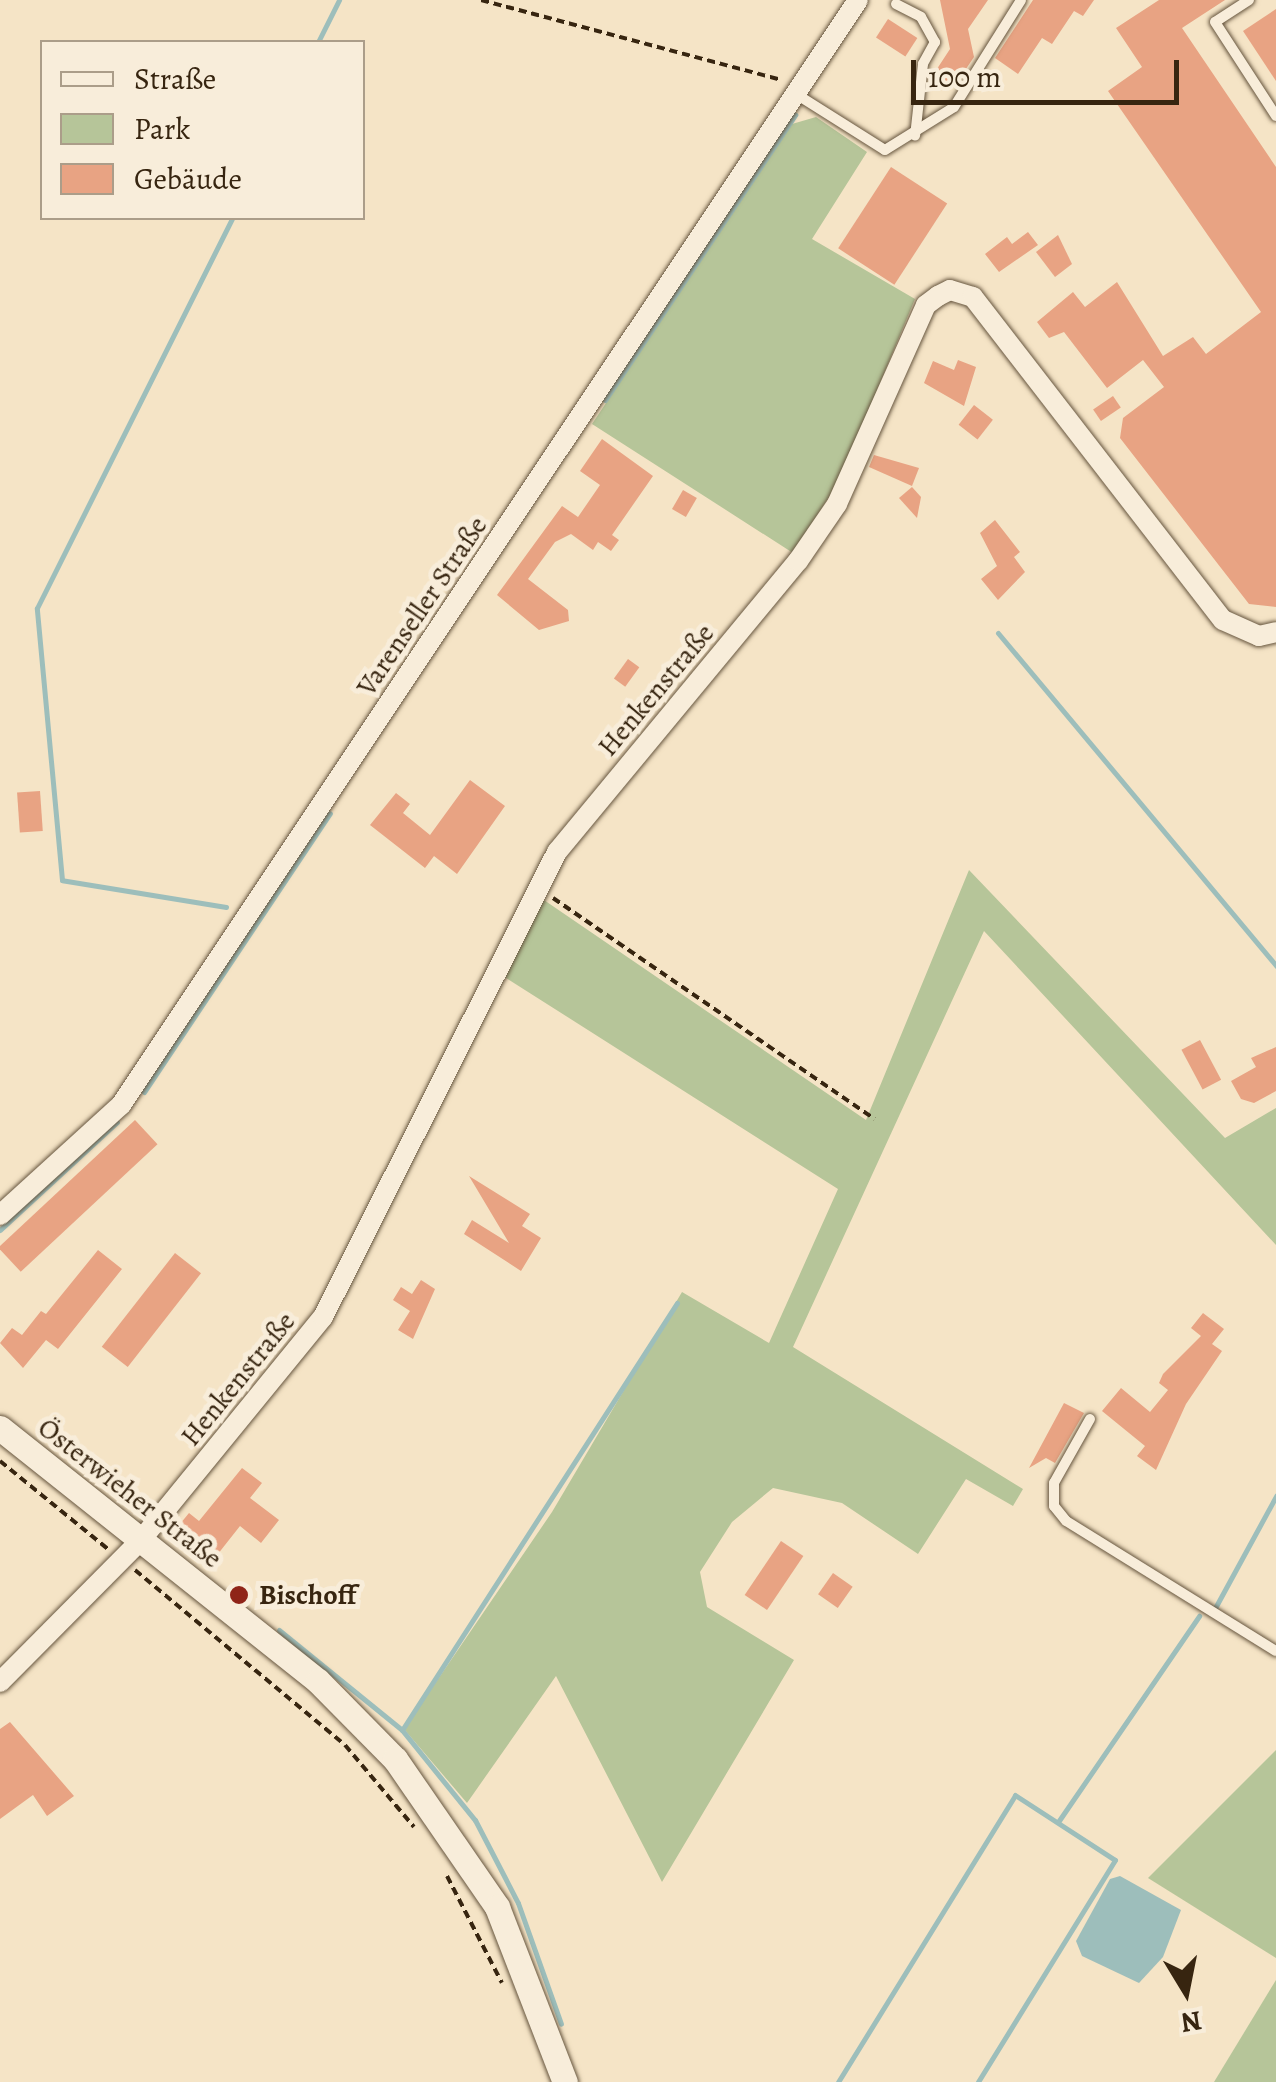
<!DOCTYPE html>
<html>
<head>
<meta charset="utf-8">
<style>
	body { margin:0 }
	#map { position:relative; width:1276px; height:2082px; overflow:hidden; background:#f5e4c6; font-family:Alegreya,serif }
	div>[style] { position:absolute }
	.green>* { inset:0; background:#b6c599 }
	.water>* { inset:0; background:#9dbebb }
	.stream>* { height:5px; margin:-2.5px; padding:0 2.5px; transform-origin:2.5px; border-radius:2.5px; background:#9dbebb }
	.building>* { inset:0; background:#e8a383; transform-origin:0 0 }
	.path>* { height:4px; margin-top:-2px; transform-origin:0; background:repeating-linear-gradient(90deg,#372510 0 8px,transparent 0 13px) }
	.roads { filter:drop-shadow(0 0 2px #66553e) drop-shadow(0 0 2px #66553e) }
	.service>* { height:10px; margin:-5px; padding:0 5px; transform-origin:5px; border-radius:5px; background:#f8edda }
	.minor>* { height:20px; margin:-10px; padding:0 10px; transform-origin:10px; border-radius:10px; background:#f8edda }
	.tertiary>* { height:25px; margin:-12.5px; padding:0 12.5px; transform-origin:12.5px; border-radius:12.5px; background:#f8edda }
	.dots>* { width:28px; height:28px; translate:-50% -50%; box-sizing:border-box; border:5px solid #f8edda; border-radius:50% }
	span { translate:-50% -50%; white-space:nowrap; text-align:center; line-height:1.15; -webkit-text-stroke:10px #f8edda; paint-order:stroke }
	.street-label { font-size:28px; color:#372510 }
	.poi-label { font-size:28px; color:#372510; font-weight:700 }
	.left { translate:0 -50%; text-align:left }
	.legend { position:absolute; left:40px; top:40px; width:325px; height:180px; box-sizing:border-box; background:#f8edda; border:2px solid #ab9d89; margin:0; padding:12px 18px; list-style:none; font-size:30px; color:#372510 }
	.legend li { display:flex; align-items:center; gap:20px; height:50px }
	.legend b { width:50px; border:2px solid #ab9d89 }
	.north { position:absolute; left:1136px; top:1942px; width:100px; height:100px; -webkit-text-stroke:8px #f8edda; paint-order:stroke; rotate:170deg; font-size:28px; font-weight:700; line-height:40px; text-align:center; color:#372510 }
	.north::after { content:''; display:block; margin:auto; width:35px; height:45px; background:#372510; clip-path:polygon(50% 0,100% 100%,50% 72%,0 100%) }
	.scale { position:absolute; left:911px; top:60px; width:268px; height:45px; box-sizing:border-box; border:5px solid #372510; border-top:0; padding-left:12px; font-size:30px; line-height:35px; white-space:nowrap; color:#372510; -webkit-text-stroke:8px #f8edda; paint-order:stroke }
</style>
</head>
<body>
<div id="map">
	<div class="green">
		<div style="clip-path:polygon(816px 117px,867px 152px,812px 239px,915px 299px,839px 481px,793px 553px,592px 424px,792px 124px)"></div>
		<div style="clip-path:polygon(969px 870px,1225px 1138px,1276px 1108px,1276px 1245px,984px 931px,793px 1347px,1023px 1489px,1013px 1506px,966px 1479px,918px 1554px,842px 1503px,773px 1488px,732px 1522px,700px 1572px,707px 1607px,794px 1660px,662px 1882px,556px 1676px,467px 1803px,404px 1729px,552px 1512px,682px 1292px,769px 1343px,838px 1189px,503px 976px,541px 898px,866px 1120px)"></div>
		<div style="clip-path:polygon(1276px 1750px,1276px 1958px,1148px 1878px)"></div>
		<div style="clip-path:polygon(1276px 1980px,1276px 2082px,1214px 2082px)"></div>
	</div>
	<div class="water">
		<div style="clip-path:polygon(1120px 1876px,1181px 1910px,1163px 1957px,1139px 1983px,1082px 1956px,1076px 1941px,1110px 1879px)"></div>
	</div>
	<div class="stream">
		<div style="left:318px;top:42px;width:47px;rotate:-63.4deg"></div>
		<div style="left:605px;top:400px;width:343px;rotate:-56.3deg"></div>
		<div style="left:998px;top:633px;width:434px;rotate:50.1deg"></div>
		<div style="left:226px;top:907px;width:166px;rotate:-170.7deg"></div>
		<div style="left:62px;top:880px;width:273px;rotate:-95.3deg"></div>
		<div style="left:37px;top:608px;width:436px;rotate:-63.4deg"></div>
		<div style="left:144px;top:1092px;width:335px;rotate:-56.3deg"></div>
		<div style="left:0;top:1230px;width:159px;rotate:-42.7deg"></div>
		<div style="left:1215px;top:1608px;width:128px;rotate:-61.4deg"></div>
		<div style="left:279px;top:1630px;width:159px;rotate:39.1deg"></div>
		<div style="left:402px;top:1730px;width:116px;rotate:51deg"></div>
		<div style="left:475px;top:1820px;width:93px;rotate:62.6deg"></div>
		<div style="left:518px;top:1903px;width:128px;rotate:70.4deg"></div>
		<div style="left:402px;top:1730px;width:508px;rotate:-57.22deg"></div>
		<div style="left:1058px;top:1822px;width:250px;rotate:-55.6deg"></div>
		<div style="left:838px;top:2082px;width:337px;rotate:-58.3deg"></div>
		<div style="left:1015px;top:1795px;width:119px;rotate:33deg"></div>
		<div style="left:1115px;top:1860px;width:261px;rotate:121.7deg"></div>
	</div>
	<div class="building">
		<div style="clip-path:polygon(940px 0,988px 0,968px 29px,974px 57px,953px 88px,933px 75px,950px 49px)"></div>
		<div style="clip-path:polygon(1033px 0,1094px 0,1083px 16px,1074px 11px,1052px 44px,1042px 38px,1018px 74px,995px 58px)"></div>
		<div style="clip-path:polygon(1159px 0,1225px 0,1182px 28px,1276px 167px,1276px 607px,1249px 604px,1120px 438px,1123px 418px,1164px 387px,1143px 360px,1107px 388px,1064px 332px,1049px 338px,1037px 322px,1073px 292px,1085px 307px,1117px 282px,1163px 356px,1193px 337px,1206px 354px,1261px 312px,1108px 91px,1142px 67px,1116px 28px)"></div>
		<div style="clip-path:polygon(1276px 9px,1276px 81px,1243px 31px)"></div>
		<div style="left:888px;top:19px;width:35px;height:22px;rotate:33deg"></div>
		<div style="left:891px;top:167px;width:67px;height:97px;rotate:33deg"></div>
		<div style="clip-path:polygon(1028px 232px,1038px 245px,999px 272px,985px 254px,1007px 237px,1012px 244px)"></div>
		<div style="clip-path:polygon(1058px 235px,1072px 264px,1055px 277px,1036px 252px)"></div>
		<div style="clip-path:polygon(958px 360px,976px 367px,964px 406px,924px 383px,933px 361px,954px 370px)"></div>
		<div style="left:1113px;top:396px;width:14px;height:24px;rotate:56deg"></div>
		<div style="left:974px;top:405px;width:24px;height:25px;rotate:38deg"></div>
		<div style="clip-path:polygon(602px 439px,653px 476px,612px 535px,619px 540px,611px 551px,598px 542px,593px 550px,571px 534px,555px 542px,528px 579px,568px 610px,569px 621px,539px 630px,497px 595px,562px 506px,578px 517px,600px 485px,580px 471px)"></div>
		<div style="clip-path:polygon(874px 455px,919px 468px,912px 486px,869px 467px)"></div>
		<div style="clip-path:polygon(912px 487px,921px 497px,917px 518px,899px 498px)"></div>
		<div style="left:683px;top:490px;width:16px;height:22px;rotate:30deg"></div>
		<div style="clip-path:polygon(995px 520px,1020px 552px,1014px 557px,1025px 572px,998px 600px,981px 579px,997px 566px,980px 533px)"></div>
		<div style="left:628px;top:659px;width:14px;height:24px;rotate:36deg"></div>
		<div style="clip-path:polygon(470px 780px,505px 806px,457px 874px,434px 856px,425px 868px,370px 825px,396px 793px,410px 804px,403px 813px,430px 835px)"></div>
		<div style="left:40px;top:791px;width:40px;height:23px;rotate:86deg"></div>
		<div style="left:1200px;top:1040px;width:45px;height:21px;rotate:62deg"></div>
		<div style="clip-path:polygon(1276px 1047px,1276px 1091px,1254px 1103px,1241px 1099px,1231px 1081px,1256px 1067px,1251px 1058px)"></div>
		<div style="left:135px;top:1120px;width:33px;height:187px;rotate:47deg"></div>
		<div style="clip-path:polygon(469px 1176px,530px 1214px,522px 1226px,541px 1238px,521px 1271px,464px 1234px,472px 1220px,509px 1243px)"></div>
		<div style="clip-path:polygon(98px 1250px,122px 1269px,58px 1349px,46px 1340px,23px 1368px,0 1343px,12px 1328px,22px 1335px,41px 1311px,46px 1314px)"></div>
		<div style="left:175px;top:1253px;width:33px;height:119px;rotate:38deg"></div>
		<div style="clip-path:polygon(421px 1280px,435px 1289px,413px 1339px,398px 1330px,410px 1311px,393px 1300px,401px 1287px,412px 1294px)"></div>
		<div style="clip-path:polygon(1203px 1313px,1224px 1329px,1212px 1344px,1222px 1351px,1186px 1404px,1156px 1470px,1137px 1456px,1145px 1446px,1102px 1411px,1121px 1388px,1150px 1412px,1168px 1390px,1159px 1383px,1163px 1374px,1201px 1336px,1191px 1328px)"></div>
		<div style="clip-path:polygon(1064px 1403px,1084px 1413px,1055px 1463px,1046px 1458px,1029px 1468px)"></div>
		<div style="clip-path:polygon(242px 1468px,262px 1483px,250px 1498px,279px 1520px,261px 1543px,240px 1526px,210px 1564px,171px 1535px,189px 1513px,199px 1521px)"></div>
		<div style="left:781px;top:1541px;width:27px;height:65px;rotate:34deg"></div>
		<div style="left:833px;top:1573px;width:24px;height:26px;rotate:35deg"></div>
		<div style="clip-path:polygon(10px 1722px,74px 1796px,47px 1816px,33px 1795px,0 1819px,0 1729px)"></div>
	</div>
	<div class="path">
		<div style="left:481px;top:0;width:311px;rotate:14.9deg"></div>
		<div style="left:553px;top:898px;width:390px;rotate:34.5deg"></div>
		<div style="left:0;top:1461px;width:139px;rotate:39.2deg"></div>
		<div style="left:135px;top:1570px;width:273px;rotate:39.8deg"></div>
		<div style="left:345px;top:1745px;width:107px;rotate:49.9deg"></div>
		<div style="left:447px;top:1876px;width:120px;rotate:62.8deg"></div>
	</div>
	<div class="roads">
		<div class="service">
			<div style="left:1249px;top:0;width:40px;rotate:147.1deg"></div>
			<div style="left:1215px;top:22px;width:112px;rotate:57deg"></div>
			<div style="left:896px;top:4px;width:28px;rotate:27deg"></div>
			<div style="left:921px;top:17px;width:29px;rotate:61deg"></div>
			<div style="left:935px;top:42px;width:25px;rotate:119deg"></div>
			<div style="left:923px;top:64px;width:72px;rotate:96.3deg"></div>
			<div style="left:796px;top:94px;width:105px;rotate:32.2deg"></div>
			<div style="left:885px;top:150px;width:81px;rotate:-31.9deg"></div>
			<div style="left:954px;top:107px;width:126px;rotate:-57.9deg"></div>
			<div style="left:1090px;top:1419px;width:73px;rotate:119.4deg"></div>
			<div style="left:1054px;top:1483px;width:23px;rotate:90deg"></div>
			<div style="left:1054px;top:1506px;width:19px;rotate:51deg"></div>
			<div style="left:1066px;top:1521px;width:247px;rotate:31.8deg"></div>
		</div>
		<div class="minor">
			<div style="left:0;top:1215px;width:164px;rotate:-42.3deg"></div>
			<div style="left:121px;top:1105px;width:1328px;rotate:-56.3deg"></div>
			<div style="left:0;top:1682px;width:200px;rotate:-45.2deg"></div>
			<div style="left:141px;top:1540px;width:288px;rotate:-50.8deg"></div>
			<div style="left:323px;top:1317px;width:521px;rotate:-63.29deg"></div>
			<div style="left:557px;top:852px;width:378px;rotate:-50.4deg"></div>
			<div style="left:798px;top:561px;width:69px;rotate:-55.6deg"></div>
			<div style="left:837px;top:504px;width:218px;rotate:-65.9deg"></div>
			<div style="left:926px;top:305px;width:15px;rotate:-37deg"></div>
			<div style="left:938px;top:296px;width:13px;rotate:-27deg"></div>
			<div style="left:950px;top:290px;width:24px;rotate:17deg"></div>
			<div style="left:973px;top:297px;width:408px;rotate:52.3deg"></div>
			<div style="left:1223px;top:620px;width:39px;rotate:24deg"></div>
			<div style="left:1259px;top:636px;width:17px;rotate:-13deg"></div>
		</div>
		<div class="tertiary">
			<div style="left:0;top:1428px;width:406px;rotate:38.5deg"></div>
			<div style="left:318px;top:1681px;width:110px;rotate:45.4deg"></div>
			<div style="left:395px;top:1759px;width:180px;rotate:55.4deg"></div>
			<div style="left:497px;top:1907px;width:188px;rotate:68.8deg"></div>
		</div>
	</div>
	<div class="dots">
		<div style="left:239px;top:1595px;background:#8f2418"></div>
	</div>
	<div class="street-label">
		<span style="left:422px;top:606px;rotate:-56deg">Varenseller Straße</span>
		<span style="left:656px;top:690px;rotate:-50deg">Henkenstraße</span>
		<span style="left:238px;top:1379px;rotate:-51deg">Henkenstraße</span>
		<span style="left:130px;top:1493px;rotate:38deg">Österwieher Straße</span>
	</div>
	<div class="poi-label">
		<span class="left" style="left:259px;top:1595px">Bischoff</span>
	</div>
	<ul class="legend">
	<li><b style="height:12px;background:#f8edda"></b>Straße</li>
	<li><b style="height:28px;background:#b6c599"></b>Park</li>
	<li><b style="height:28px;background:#e8a383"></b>Gebäude</li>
	</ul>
	<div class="north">N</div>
	<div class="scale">100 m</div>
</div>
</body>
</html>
